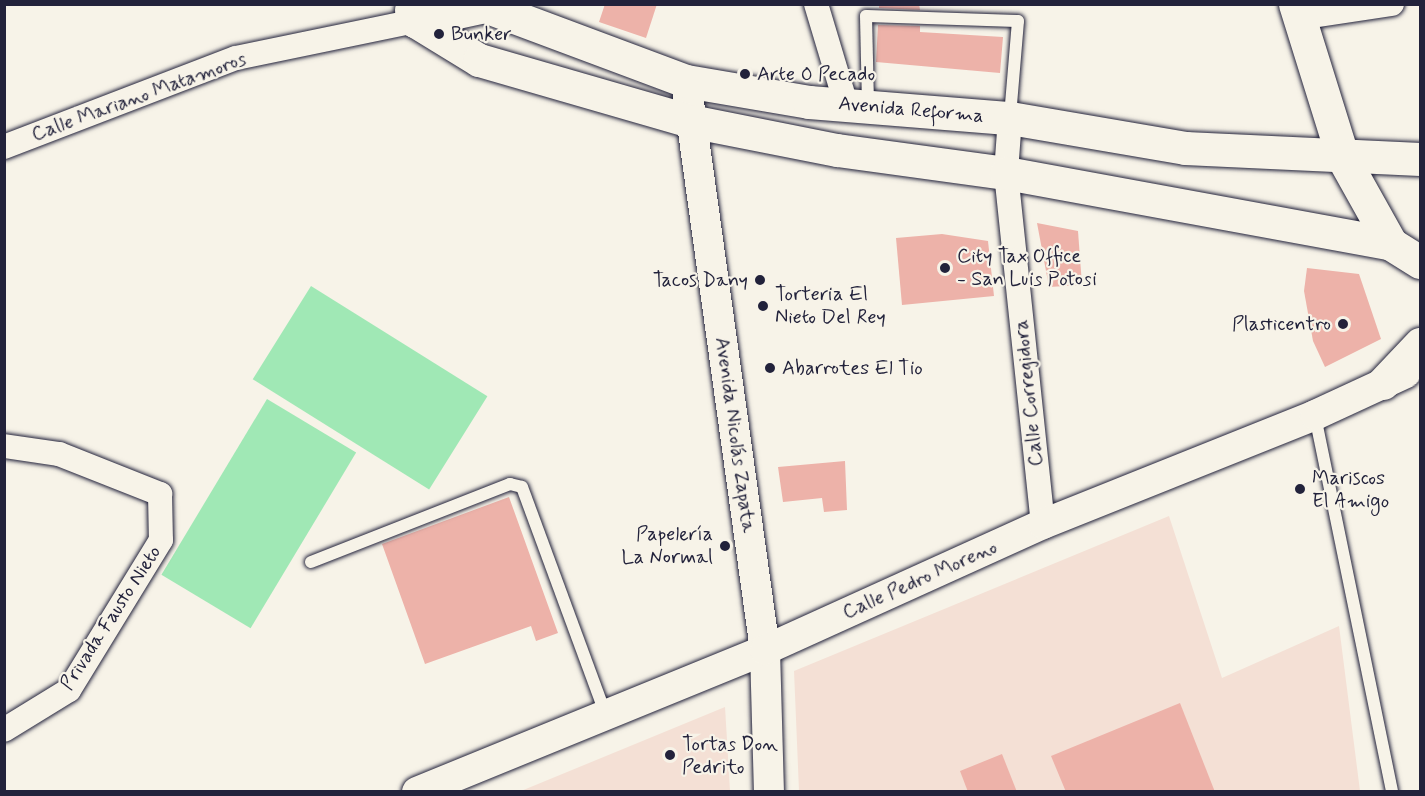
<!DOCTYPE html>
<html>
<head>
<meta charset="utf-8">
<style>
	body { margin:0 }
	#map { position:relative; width:1425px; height:796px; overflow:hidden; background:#f7f3e8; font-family:Mynerve,sans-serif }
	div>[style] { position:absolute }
	.built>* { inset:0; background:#f4e0d5 }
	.green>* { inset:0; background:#a0e8b5; transform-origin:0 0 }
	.building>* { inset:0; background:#edb2a9 }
	.roads { filter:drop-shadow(0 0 2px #22223b) drop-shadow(0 0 2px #22223b) }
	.service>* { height:12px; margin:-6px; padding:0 6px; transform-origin:6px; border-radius:6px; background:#f7f3e8 }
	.minor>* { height:24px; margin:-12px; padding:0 12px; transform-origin:12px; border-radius:12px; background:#f7f3e8 }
	.tertiary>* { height:30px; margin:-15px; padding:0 15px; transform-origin:15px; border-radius:15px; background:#f7f3e8 }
	.secondary>* { height:33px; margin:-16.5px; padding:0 16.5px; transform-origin:16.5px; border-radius:16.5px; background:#f7f3e8 }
	.primary>* { height:33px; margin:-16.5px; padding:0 16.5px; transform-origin:16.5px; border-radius:16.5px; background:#f7f3e8 }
	.dots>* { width:16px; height:16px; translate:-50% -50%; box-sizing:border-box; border:3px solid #f7f3e8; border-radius:50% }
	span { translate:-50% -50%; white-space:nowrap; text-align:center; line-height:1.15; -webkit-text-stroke:4.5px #f7f3e8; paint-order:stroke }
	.poi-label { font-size:20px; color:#22223b }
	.left { translate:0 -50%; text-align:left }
	.right { translate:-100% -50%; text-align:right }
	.street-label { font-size:20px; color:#22223b }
	.frame { position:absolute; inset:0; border:6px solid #22223b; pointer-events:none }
</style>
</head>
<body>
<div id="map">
	<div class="built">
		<div style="clip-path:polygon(1169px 516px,1222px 678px,1339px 626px,1360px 791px,799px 791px,794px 671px)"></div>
		<div style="clip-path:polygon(725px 707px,730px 791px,521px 791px)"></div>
	</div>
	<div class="green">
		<div style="left:311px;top:286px;width:208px;height:110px;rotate:32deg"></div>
		<div style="left:267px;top:399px;width:104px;height:205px;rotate:31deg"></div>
	</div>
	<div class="building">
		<div style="clip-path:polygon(605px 4px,657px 4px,646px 38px,599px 22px)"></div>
		<div style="clip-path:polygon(879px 4px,919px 4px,920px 10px,879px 8px)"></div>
		<div style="clip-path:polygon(878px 25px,920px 26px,920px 32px,1003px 37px,1000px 73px,876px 62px)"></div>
		<div style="clip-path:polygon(1037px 223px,1078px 231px,1082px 285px,1049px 287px)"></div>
		<div style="clip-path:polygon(942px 234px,988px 241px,994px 296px,902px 305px,896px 238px)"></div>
		<div style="clip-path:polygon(1307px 268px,1359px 274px,1381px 339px,1325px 367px,1313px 341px,1304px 291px)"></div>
		<div style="clip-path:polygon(845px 461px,847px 510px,824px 512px,822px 498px,783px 502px,778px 467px)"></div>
		<div style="clip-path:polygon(509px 497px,558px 633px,536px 641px,531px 626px,425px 664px,382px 544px)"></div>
		<div style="clip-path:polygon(1180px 703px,1215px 792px,1066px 792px,1051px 756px)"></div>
		<div style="clip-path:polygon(1002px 754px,1017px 792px,968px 792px,960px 771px)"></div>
	</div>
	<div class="roads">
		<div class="service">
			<div style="left:868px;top:104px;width:88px;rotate:-91.3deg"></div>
			<div style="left:866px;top:16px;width:152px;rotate:1.9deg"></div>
			<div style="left:1018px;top:21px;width:96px;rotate:94.8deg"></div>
			<div style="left:1315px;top:416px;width:384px;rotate:78.4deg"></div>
			<div style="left:311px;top:562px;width:214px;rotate:-21.4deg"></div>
			<div style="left:510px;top:484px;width:12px;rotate:14deg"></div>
			<div style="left:522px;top:487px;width:243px;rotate:69.8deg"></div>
		</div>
		<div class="minor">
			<div style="left:816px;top:4px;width:104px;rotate:73.3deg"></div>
			<div style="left:1299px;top:18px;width:94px;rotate:-8.6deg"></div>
			<div style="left:1010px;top:118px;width:55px;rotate:94.2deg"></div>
			<div style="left:1006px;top:173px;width:353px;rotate:84deg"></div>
			<div style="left:4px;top:147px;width:248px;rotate:-21deg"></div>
			<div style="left:236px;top:58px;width:183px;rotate:-11.7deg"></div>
			<div style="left:415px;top:21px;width:17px;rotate:-69deg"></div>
			<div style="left:4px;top:446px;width:56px;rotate:8.3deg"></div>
			<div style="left:59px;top:454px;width:109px;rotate:21.6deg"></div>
			<div style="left:160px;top:494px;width:46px;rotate:88.8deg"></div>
			<div style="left:161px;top:540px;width:176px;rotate:121.5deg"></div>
			<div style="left:69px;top:690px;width:76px;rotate:148.4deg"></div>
		</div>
		<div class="tertiary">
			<div style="left:686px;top:81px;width:574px;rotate:82.1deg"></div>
			<div style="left:765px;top:650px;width:142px;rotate:88.4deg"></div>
			<div style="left:417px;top:792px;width:376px;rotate:-22.2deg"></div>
			<div style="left:765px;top:650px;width:305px;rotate:-24.4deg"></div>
			<div style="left:1043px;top:524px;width:293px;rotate:-21.8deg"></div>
			<div style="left:1315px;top:415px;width:100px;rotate:-24.8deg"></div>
		</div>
		<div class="secondary">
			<div style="left:1295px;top:4px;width:161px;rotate:72.7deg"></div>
		</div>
		<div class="primary">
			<div style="left:411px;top:10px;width:12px;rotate:70deg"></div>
			<div style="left:415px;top:21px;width:75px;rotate:31.4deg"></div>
			<div style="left:479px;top:60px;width:220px;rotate:16.1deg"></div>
			<div style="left:690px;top:121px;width:150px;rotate:11.2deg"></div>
			<div style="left:837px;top:150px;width:171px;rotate:7.8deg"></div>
			<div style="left:1006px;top:173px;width:391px;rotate:10.4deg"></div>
			<div style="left:415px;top:21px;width:72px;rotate:-12.1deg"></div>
			<div style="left:485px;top:6px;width:215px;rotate:20.5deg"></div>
			<div style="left:686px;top:81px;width:125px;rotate:9.7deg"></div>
			<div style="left:809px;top:102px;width:202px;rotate:4.6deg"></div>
			<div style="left:1010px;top:118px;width:178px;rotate:9.7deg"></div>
			<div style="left:1185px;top:148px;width:235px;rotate:2.7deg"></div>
			<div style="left:1343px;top:158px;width:98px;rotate:60.8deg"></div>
			<div style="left:1391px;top:244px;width:34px;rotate:32deg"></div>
			<div style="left:1383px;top:383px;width:54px;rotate:-46.5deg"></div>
		</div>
	</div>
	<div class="dots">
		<div style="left:439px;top:34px;background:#22223b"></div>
		<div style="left:745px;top:74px;background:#22223b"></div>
		<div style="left:945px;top:268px;background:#22223b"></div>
		<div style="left:760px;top:280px;background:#22223b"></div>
		<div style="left:763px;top:306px;background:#22223b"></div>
		<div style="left:1343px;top:324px;background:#22223b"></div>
		<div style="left:770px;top:368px;background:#22223b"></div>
		<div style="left:1300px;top:489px;background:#22223b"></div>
		<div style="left:725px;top:546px;background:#22223b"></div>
		<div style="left:670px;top:755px;background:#22223b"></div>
	</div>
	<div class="poi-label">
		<span class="left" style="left:451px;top:34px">Bunker</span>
		<span class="left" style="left:757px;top:74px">Arte O Pecado</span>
		<span class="left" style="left:957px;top:268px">City Tax Office<br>- San Luis Potosi</span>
		<span class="right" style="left:748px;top:280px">Tacos Dany</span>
		<span class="left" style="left:775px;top:306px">Torteria El<br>Nieto Del Rey</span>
		<span class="right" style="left:1331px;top:324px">Plasticentro</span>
		<span class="left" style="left:782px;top:368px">Abarrotes El Tio</span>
		<span class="left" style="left:1312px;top:490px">Mariscos<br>El Amigo</span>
		<span class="right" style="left:713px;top:546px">Papelería<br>La Normal</span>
		<span class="left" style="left:682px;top:756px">Tortas Don<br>Pedrito</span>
	</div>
	<div class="street-label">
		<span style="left:139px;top:97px;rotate:-20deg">Calle Mariano Matamoros</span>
		<span style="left:911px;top:110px;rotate:5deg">Avenida Reforma</span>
		<span style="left:1029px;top:393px;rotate:-96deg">Calle Corregidora</span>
		<span style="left:735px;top:435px;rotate:82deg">Avenida Nicolás Zapata</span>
		<span style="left:920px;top:580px;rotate:-24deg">Calle Pedro Moreno</span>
		<span style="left:111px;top:618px;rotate:-57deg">Privada Fausto Nieto</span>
	</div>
	<div class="frame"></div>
</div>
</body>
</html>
